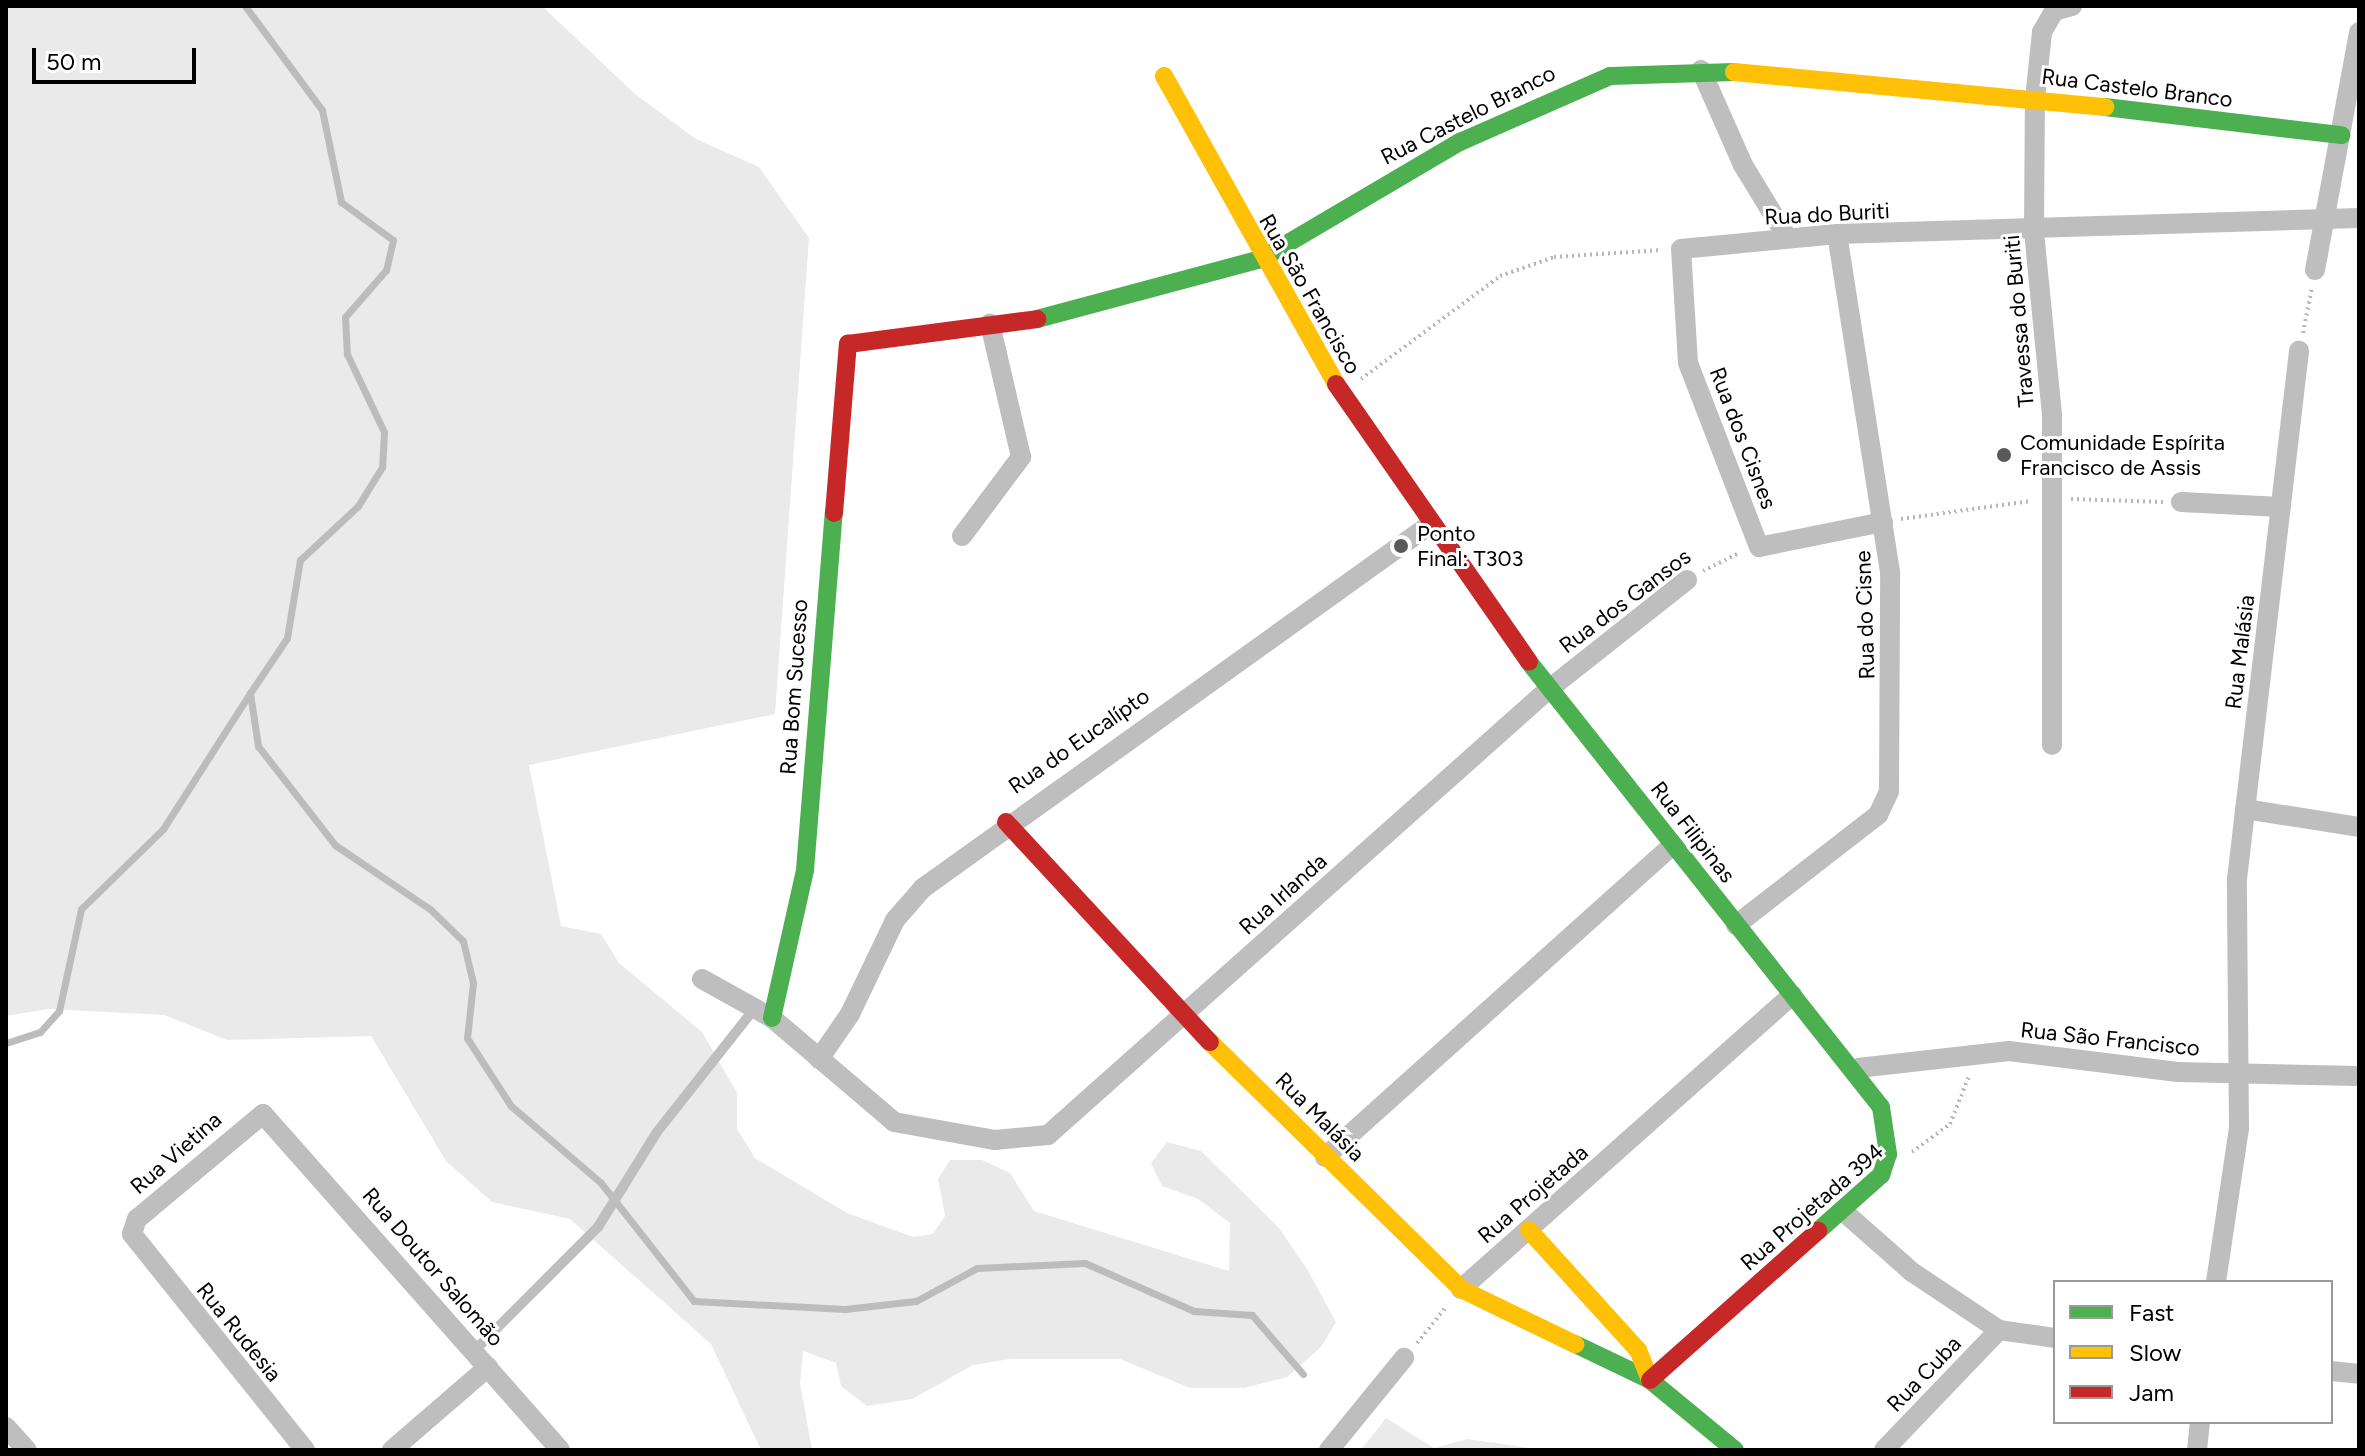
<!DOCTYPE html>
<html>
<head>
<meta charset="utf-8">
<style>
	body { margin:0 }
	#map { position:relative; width:2365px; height:1456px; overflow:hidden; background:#fff; font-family:Figtree,sans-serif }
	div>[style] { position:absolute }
	.green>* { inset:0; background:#eaeaea }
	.stream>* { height:7px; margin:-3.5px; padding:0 3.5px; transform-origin:3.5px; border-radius:3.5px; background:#bcbcbc }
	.path>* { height:4px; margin-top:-2px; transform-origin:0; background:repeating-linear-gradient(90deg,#b8b8b8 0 2px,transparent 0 6px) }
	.lane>* { height:10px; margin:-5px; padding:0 5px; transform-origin:5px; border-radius:5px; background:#bebebe }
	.street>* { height:20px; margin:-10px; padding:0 10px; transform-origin:10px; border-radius:10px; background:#bebebe }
	.fast>* { height:18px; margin:-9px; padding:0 9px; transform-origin:9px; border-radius:9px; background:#4caf50 }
	.slow>* { height:18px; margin:-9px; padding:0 9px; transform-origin:9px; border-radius:9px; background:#ffc107 }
	.jam>* { height:18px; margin:-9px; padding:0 9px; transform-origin:9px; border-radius:9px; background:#c62828 }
	.dots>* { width:22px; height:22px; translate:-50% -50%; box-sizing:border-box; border:4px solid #fff; border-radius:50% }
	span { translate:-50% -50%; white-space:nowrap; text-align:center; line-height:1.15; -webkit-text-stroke:6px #fff; paint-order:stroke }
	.street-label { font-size:22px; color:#000 }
	.poi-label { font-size:22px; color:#000 }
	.left { translate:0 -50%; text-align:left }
	.frame { position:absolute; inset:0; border:8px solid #000; pointer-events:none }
	.legend { position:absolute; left:2053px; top:1280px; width:280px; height:144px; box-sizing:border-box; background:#fff; border:2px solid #999; margin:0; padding:10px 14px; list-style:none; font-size:24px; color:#000 }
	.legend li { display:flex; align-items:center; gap:16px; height:40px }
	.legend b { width:40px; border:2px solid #999 }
	.scale { position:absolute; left:32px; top:48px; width:164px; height:36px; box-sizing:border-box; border:4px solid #000; border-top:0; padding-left:10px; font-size:24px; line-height:28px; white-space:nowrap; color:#000; -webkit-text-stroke:6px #fff; paint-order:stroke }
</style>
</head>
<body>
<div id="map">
	<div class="green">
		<div style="clip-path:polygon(6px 6px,542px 6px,635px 94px,696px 139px,759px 167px,809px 238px,775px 714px,529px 765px,561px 926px,601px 934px,619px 963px,702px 1032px,737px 1093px,737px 1129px,755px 1158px,847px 1213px,913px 1237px,933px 1234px,945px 1216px,938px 1179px,950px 1160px,982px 1160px,1010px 1173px,1034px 1211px,1229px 1271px,1230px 1223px,1198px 1199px,1162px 1186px,1151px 1163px,1167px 1142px,1201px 1151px,1279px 1228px,1307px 1269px,1336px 1322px,1321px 1347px,1287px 1377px,1244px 1388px,1190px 1388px,1120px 1359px,1010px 1359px,973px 1365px,912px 1399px,867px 1406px,841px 1386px,836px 1363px,803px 1351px,800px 1383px,812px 1450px,761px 1450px,711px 1344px,570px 1219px,492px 1202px,446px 1161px,371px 1036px,227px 1040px,164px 1015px,48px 1009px,6px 1016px)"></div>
		<div style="clip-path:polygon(1386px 1418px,1434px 1448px,1468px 1439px,1542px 1450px,1361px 1450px)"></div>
	</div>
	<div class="stream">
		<div style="left:245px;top:6px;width:129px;rotate:53.5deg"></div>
		<div style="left:322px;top:110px;width:94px;rotate:78.3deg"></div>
		<div style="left:341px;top:202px;width:64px;rotate:36.2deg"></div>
		<div style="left:393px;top:240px;width:31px;rotate:103deg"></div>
		<div style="left:386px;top:270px;width:62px;rotate:131.1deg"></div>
		<div style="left:345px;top:317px;width:37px;rotate:87deg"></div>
		<div style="left:347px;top:354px;width:86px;rotate:64.6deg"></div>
		<div style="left:384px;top:432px;width:35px;rotate:93deg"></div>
		<div style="left:382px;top:467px;width:46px;rotate:121.6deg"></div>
		<div style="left:358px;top:506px;width:79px;rotate:137deg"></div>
		<div style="left:300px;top:560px;width:79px;rotate:99.5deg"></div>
		<div style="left:287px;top:638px;width:66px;rotate:123.9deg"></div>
		<div style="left:250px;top:693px;width:54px;rotate:81.4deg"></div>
		<div style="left:258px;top:746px;width:125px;rotate:52.1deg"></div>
		<div style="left:335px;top:845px;width:115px;rotate:34deg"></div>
		<div style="left:430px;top:909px;width:46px;rotate:44.1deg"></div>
		<div style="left:463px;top:941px;width:43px;rotate:76.6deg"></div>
		<div style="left:473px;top:983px;width:55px;rotate:96.2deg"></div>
		<div style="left:467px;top:1038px;width:81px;rotate:57.1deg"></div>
		<div style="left:511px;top:1106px;width:118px;rotate:40.5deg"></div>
		<div style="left:601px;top:1183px;width:150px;rotate:51.8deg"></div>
		<div style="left:694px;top:1301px;width:151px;rotate:3deg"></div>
		<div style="left:845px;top:1309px;width:71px;rotate:-6.4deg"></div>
		<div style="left:916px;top:1301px;width:69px;rotate:-28.4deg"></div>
		<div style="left:977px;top:1268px;width:108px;rotate:-2.7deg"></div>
		<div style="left:1085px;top:1263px;width:119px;rotate:23.8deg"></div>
		<div style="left:1194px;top:1311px;width:58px;rotate:3.9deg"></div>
		<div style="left:1252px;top:1315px;width:78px;rotate:49.2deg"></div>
		<div style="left:6px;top:1043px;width:36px;rotate:-18deg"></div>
		<div style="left:40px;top:1032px;width:28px;rotate:-48deg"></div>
		<div style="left:59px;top:1011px;width:104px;rotate:-77.8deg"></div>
		<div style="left:81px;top:909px;width:115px;rotate:-44.3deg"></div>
		<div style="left:163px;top:829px;width:161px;rotate:-57.4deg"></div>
	</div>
	<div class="path">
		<div style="left:2303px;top:333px;width:47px;rotate:-78.9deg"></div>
		<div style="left:1361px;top:379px;width:173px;rotate:-36.5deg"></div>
		<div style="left:1500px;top:276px;width:57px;rotate:-19.4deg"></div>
		<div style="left:1554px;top:257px;width:108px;rotate:-3.7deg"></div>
		<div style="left:2071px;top:499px;width:92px;rotate:1.9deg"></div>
		<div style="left:1901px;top:519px;width:131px;rotate:-7.9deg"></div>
		<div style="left:1703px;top:571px;width:42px;rotate:-26.6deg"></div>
		<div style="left:1912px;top:1152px;width:47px;rotate:-36.4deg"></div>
		<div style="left:1950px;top:1124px;width:52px;rotate:-68.4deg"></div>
		<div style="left:1417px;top:1343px;width:48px;rotate:-51deg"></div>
	</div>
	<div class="lane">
		<div style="left:474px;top:1351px;width:175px;rotate:-45deg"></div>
		<div style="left:598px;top:1227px;width:112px;rotate:-58.2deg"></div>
		<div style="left:657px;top:1132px;width:158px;rotate:-51.7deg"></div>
	</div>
	<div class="street">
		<div style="left:1701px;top:70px;width:104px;rotate:66.1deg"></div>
		<div style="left:1743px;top:165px;width:84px;rotate:58.6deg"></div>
		<div style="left:2315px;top:270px;width:242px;rotate:-79.5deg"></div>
		<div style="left:2181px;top:502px;width:100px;rotate:2.9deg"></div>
		<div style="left:1883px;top:522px;width:126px;rotate:168.6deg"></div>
		<div style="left:1759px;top:547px;width:197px;rotate:-111.1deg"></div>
		<div style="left:1688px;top:363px;width:114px;rotate:-93.5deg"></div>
		<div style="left:1681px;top:249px;width:157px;rotate:-5.5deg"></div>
		<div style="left:1837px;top:234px;width:522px;rotate:-1.76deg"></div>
		<div style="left:962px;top:536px;width:99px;rotate:-53.2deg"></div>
		<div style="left:1021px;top:457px;width:137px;rotate:-103.1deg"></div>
		<div style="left:2052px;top:745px;width:330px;rotate:-90deg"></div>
		<div style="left:2052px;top:415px;width:185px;rotate:-95.6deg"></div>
		<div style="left:2034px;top:231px;width:132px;rotate:-89.6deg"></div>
		<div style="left:2035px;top:99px;width:67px;rotate:-84deg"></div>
		<div style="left:2042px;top:32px;width:24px;rotate:-60deg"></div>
		<div style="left:2054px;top:11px;width:19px;rotate:-16deg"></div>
		<div style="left:2245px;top:809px;width:115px;rotate:9deg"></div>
		<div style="left:1736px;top:925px;width:180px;rotate:-37.8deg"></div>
		<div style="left:1878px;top:815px;width:26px;rotate:-65deg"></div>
		<div style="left:1889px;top:791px;width:219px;rotate:-89.7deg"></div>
		<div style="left:1890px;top:572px;width:342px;rotate:-98.9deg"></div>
		<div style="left:702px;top:979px;width:80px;rotate:29.1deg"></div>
		<div style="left:772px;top:1018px;width:160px;rotate:40.4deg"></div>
		<div style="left:894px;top:1122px;width:103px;rotate:10.1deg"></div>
		<div style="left:995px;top:1140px;width:53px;rotate:-5.4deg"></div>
		<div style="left:1048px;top:1135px;width:671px;rotate:-41.68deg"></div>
		<div style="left:1549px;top:689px;width:176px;rotate:-38.3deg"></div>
		<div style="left:819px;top:1059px;width:55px;rotate:-55.4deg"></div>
		<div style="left:850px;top:1014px;width:104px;rotate:-64.4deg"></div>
		<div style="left:895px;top:920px;width:43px;rotate:-48.8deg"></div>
		<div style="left:923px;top:888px;width:625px;rotate:-35.62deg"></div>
		<div style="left:1858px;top:1068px;width:152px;rotate:-6.4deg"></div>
		<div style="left:2009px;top:1051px;width:170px;rotate:7.1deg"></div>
		<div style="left:2178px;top:1072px;width:181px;rotate:1.3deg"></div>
		<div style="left:1325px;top:1157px;width:467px;rotate:-41.9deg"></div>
		<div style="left:1844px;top:1212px;width:91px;rotate:41.4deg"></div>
		<div style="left:1912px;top:1272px;width:105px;rotate:33.7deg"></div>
		<div style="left:1999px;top:1330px;width:57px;rotate:8.1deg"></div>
		<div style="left:2216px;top:1282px;width:156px;rotate:-81.5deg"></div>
		<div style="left:2239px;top:1128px;width:249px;rotate:-90.5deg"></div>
		<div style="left:2237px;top:879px;width:532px;rotate:-83.3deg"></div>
		<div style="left:1461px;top:1289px;width:443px;rotate:-41.6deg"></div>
		<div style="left:2331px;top:1371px;width:28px;rotate:6deg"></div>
		<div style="left:6px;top:1427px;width:31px;rotate:48deg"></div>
		<div style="left:305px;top:1450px;width:277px;rotate:-128.7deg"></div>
		<div style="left:132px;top:1234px;width:16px;rotate:-72deg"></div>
		<div style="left:137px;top:1219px;width:164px;rotate:-39.8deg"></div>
		<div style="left:263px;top:1114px;width:448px;rotate:48.5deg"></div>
		<div style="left:392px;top:1450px;width:127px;rotate:-40.8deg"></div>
		<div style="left:1329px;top:1450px;width:119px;rotate:-50.8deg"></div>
		<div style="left:1884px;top:1450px;width:166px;rotate:-46.2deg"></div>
		<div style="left:2197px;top:1450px;width:28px;rotate:-84deg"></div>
	</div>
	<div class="fast">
		<div style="left:2105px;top:107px;width:238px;rotate:6.8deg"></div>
		<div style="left:1037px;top:319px;width:232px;rotate:-15deg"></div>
		<div style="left:1261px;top:259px;width:231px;rotate:-30.5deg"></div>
		<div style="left:1460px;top:142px;width:164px;rotate:-23.7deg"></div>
		<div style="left:1610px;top:76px;width:124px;rotate:-1.8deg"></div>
		<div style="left:1529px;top:662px;width:567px;rotate:51.66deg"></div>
		<div style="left:1881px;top:1107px;width:48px;rotate:81.5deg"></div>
		<div style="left:1888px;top:1154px;width:22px;rotate:108deg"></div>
		<div style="left:1881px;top:1175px;width:84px;rotate:138.4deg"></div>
		<div style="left:772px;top:1018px;width:152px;rotate:-77.4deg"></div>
		<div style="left:805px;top:870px;width:358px;rotate:-85.4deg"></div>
		<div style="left:1575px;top:1344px;width:83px;rotate:25.6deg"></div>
		<div style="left:1650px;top:1380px;width:110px;rotate:39.5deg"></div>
	</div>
	<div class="slow">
		<div style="left:1734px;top:72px;width:373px;rotate:5.4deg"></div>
		<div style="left:1164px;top:76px;width:353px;rotate:60.8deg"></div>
		<div style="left:1210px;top:1042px;width:352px;rotate:44.5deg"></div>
		<div style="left:1461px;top:1289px;width:127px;rotate:25.8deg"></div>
		<div style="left:1529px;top:1230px;width:162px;rotate:47.8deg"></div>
		<div style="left:1638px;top:1350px;width:32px;rotate:68deg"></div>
	</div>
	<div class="jam">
		<div style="left:1336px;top:384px;width:338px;rotate:55.2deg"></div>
		<div style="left:834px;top:513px;width:170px;rotate:-85.3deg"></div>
		<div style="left:848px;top:344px;width:191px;rotate:-7.5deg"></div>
		<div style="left:1006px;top:822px;width:300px;rotate:47.2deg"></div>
		<div style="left:1650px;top:1380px;width:225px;rotate:-41.6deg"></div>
	</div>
	<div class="dots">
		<div style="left:2004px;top:455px;background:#595959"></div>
		<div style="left:1401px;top:546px;background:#595959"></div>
	</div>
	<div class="street-label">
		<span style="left:2137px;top:88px;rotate:7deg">Rua Castelo Branco</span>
		<span style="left:1468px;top:115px;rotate:-27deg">Rua Castelo Branco</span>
		<span style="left:1827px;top:214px;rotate:-3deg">Rua do Buriti</span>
		<span style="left:1310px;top:294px;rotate:60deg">Rua São Francisco</span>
		<span style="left:2019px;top:321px;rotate:-95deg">Travessa do Buriti</span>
		<span style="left:1743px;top:438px;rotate:69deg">Rua dos Cisnes</span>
		<span style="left:1625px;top:601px;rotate:-37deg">Rua dos Gansos</span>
		<span style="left:1865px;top:615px;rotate:-92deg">Rua do Cisne</span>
		<span style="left:2240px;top:652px;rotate:-83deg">Rua Malásia</span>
		<span style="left:794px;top:687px;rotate:-86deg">Rua Bom Sucesso</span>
		<span style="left:1079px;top:741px;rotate:-35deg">Rua do Eucalípto</span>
		<span style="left:1693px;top:832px;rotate:52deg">Rua Filipinas</span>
		<span style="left:1283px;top:894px;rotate:-42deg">Rua Irlanda</span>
		<span style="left:2110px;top:1039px;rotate:6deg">Rua São Francisco</span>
		<span style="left:1320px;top:1117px;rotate:45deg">Rua Malásia</span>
		<span style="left:176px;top:1153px;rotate:-41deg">Rua Vietina</span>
		<span style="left:1533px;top:1194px;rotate:-41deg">Rua Projetada</span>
		<span style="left:1812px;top:1207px;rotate:-41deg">Rua Projetada 394</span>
		<span style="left:433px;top:1267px;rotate:49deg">Rua Doutor Salomão</span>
		<span style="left:239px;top:1332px;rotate:51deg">Rua Rudesia</span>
		<span style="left:1924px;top:1374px;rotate:-46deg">Rua Cuba</span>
	</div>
	<div class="poi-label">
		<span class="left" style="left:2020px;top:455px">Comunidade Espírita<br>Francisco de Assis</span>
		<span class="left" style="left:1417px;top:546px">Ponto<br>Final: T303</span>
	</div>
	<div class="frame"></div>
	<ul class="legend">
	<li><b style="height:10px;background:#4caf50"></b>Fast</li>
	<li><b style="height:10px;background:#ffc107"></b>Slow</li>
	<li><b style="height:10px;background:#c62828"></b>Jam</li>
	</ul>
	<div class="scale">50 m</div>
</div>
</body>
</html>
